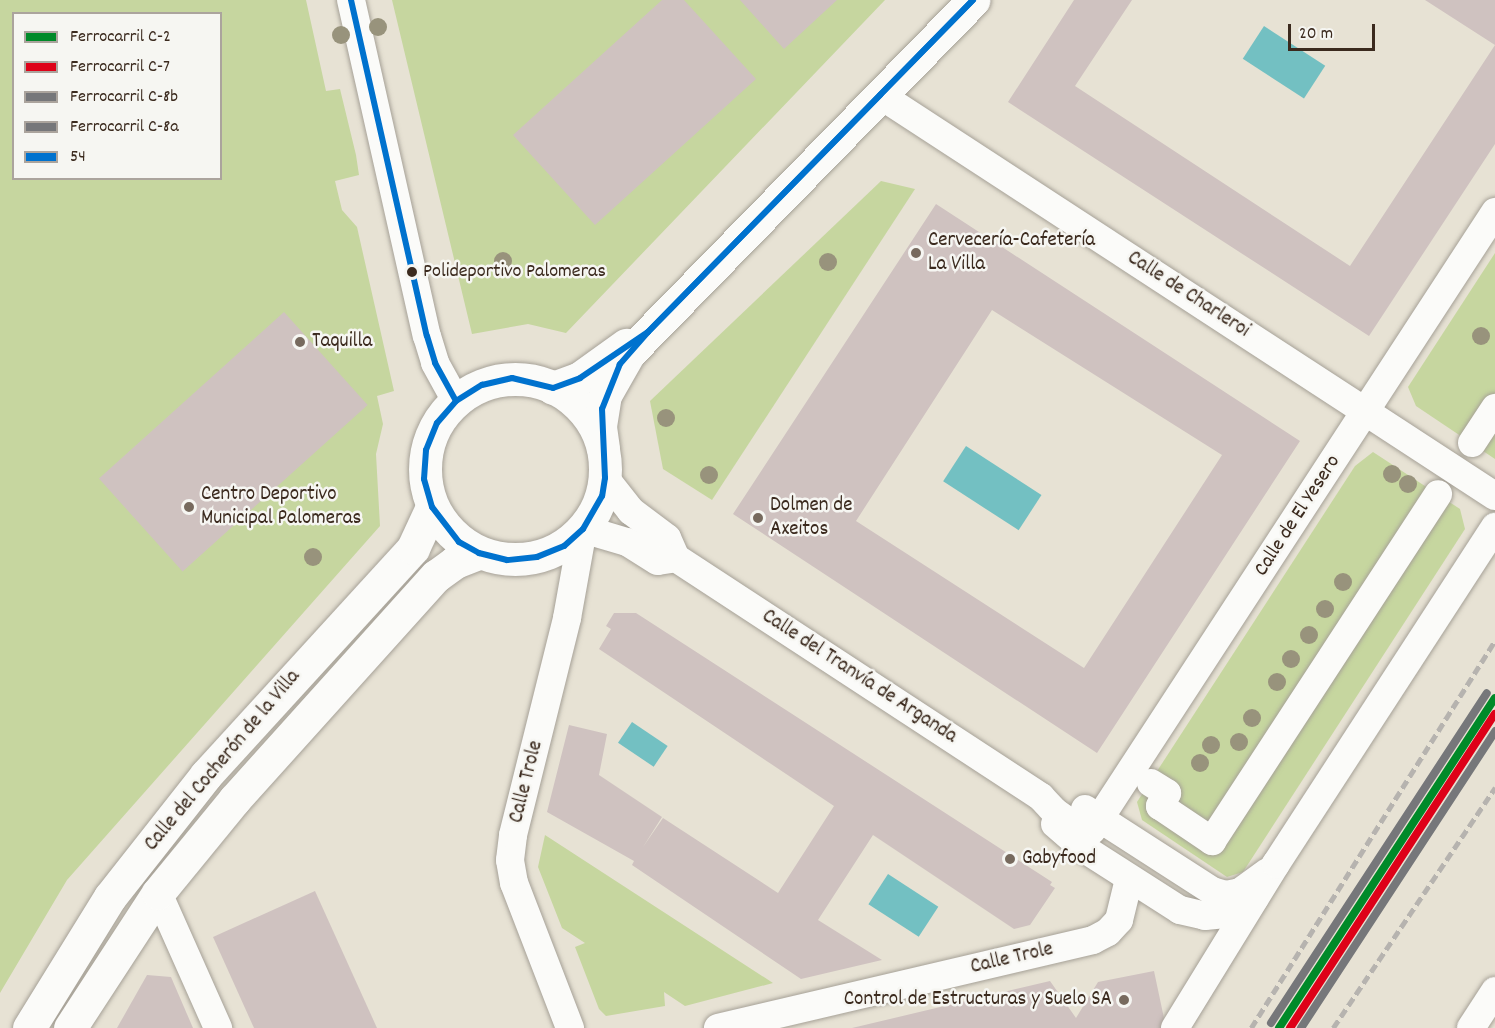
<!DOCTYPE html>
<html>
<head>
<meta charset="utf-8">
<style>
	body { margin:0 }
	#map { position:relative; width:1495px; height:1028px; overflow:hidden; background:#e7e2d4; font-family:Dekko,sans-serif }
	div>[style] { position:absolute }
	.green>* { inset:0; background:#c6d69f }
	.water>* { inset:0; background:#73c0c2; transform-origin:0 0 }
	.building>* { inset:0; background:#cfc2c0; transform-origin:0 0 }
	.roads { filter:drop-shadow(0 0 2px #a6a197) drop-shadow(0 0 2px #a6a197) }
	.street>* { height:28px; margin:-14px; padding:0 14px; transform-origin:14px; border-radius:14px; background:#fbfbf9 }
	.secondary>* { height:33px; margin:-16.5px; padding:0 16.5px; transform-origin:16.5px; border-radius:16.5px; background:#fbfbf9 }
	.secondary>.ring { margin:-16.5px; padding:0; box-sizing:content-box; background:none; border:33px solid #fbfbf9; border-radius:50% }
	.rail>* { height:4.5px; margin-top:-2.25px; transform-origin:0; background:repeating-linear-gradient(90deg,#b6b3af 0 9px,transparent 0 13.5px) }
	.bus-1>* { height:6px; margin:-3px; padding:0 3px; transform-origin:3px; border-radius:3px; background:#0072ce }
	.rail-1>* { height:8px; margin:-4px; padding:0 4px; transform-origin:4px; border-radius:4px; background:#008a29 }
	.rail-2>* { height:8px; margin:-4px; padding:0 4px; transform-origin:4px; border-radius:4px; background:#de0118 }
	.rail-3>* { height:8px; margin:-4px; padding:0 4px; transform-origin:4px; border-radius:4px; background:#76777a }
	.rail-4>* { height:8px; margin:-4px; padding:0 4px; transform-origin:4px; border-radius:4px; background:#76777a }
	.trees>* { width:18px; height:18px; margin:-9px; border-radius:50%; background:#98937c }
	.dots>* { width:16px; height:16px; translate:-50% -50%; box-sizing:border-box; border:3px solid #f6f6f2; border-radius:50% }
	span { translate:-50% -50%; white-space:nowrap; text-align:center; line-height:1.15; -webkit-text-stroke:5px #f6f6f2; paint-order:stroke }
	.bus-label { font-size:20px; color:#3b2a1e }
	.left { translate:0 -50%; text-align:left }
	.poi-label { font-size:21px; color:#3b2a1e }
	.right { translate:-100% -50%; text-align:right }
	.street-label { font-size:21px; color:#3b2a1e }
	.legend { position:absolute; left:12px; top:12px; width:210px; height:168px; box-sizing:border-box; background:#f6f6f2; border:2px solid #aba49d; margin:0; padding:8px 10px; list-style:none; font-size:18px; color:#3b2a1e }
	.legend li { display:flex; align-items:center; gap:12px; height:30px }
	.legend b { width:30px; border:2px solid #aba49d }
	.scale { position:absolute; left:1288px; top:24px; width:87px; height:27px; box-sizing:border-box; border:3px solid #3b2a1e; border-top:0; padding-left:8px; font-size:18px; line-height:21px; white-space:nowrap; color:#3b2a1e; -webkit-text-stroke:4px #f6f6f2; paint-order:stroke }
</style>
</head>
<body>
<div id="map">
	<div class="green">
		<div style="clip-path:polygon(evenodd,0 0,306px 0,326px 91px,340px 89px,356px 155px,359px 175px,335px 181px,342px 210px,357px 227px,394px 391px,377px 396px,383px 424px,376px 454px,380px 526px,67px 880px,0 993px,0 0,14px 14px,220px 14px,220px 178px,14px 178px,14px 14px)"></div>
		<div style="clip-path:polygon(392px 0,885px 0,566px 333px,528px 324px,472px 334px)"></div>
		<div style="clip-path:polygon(881px 181px,915px 189px,712px 500px,663px 469px,650px 401px)"></div>
		<div style="clip-path:polygon(1495px 253px,1495px 459px,1416px 406px,1408px 387px)"></div>
		<div style="clip-path:polygon(1373px 452px,1460px 509px,1465px 529px,1243px 872px,1227px 877px,1142px 820px,1137px 802px,1355px 466px)"></div>
		<div style="clip-path:polygon(545px 835px,773px 983px,685px 1006px,664px 992px,665px 1006px,606px 1016px,599px 1009px,575px 947px,585px 943px,562px 928px,538px 867px)"></div>
	</div>
	<div class="water">
		<div style="left:1264px;top:26px;width:73px;height:39px;rotate:33deg"></div>
		<div style="left:966px;top:446px;width:90px;height:42px;rotate:33deg"></div>
		<div style="left:632px;top:722px;width:43px;height:25px;rotate:34deg"></div>
		<div style="left:888px;top:874px;width:60px;height:36px;rotate:33deg"></div>
	</div>
	<div class="building">
		<div style="clip-path:polygon(662px 0,684px 0,756px 79px,595px 225px,513px 135px)"></div>
		<div style="clip-path:polygon(740px 0,837px 0,784px 49px)"></div>
		<div style="clip-path:polygon(1074px 0,1132px 0,1075px 86px,1350px 266px,1495px 45px,1425px 0,1495px 0,1495px 144px,1369px 336px,1008px 102px)"></div>
		<div style="clip-path:polygon(evenodd,936px 204px,1300px 441px,1097px 753px,733px 514px,936px 204px,992px 310px,1222px 455px,1084px 668px,856px 521px,992px 310px)"></div>
		<div style="left:284px;top:312px;width:125px;height:249px;rotate:48deg"></div>
		<div style="clip-path:polygon(614px 613px,636px 613px,1052px 882px,1050px 885px,1055px 888px,1030px 925px,1014px 929px,873px 835px,818px 920px,882px 960px,801px 979px,632px 865px,634px 861px,547px 812px,569px 725px,607px 734px,599px 775px,662px 817px,643px 847px,663px 818px,778px 893px,834px 806px,599px 649px,611px 629px,606px 626px)"></div>
		<div style="clip-path:polygon(315px 891px,377px 1028px,254px 1028px,213px 937px)"></div>
		<div style="clip-path:polygon(1154px 971px,1165px 1023px,1162px 1028px,852px 1028px,1050px 981px,1076px 1018px,1098px 982px)"></div>
		<div style="clip-path:polygon(147px 975px,171px 977px,193px 1028px,117px 1028px)"></div>
	</div>
	<div class="roads">
		<div class="street">
			<div style="left:351px;top:0;width:344px;rotate:77.3deg"></div>
			<div style="left:427px;top:336px;width:28px;rotate:73deg"></div>
			<div style="left:435px;top:363px;width:43px;rotate:61.1deg"></div>
			<div style="left:880px;top:95px;width:734px;rotate:33.11deg"></div>
			<div style="left:1472px;top:443px;width:42px;rotate:-56.7deg"></div>
			<div style="left:605px;top:478px;width:42px;rotate:51.8deg"></div>
			<div style="left:631px;top:511px;width:45px;rotate:36.9deg"></div>
			<div style="left:667px;top:538px;width:22px;rotate:66deg"></div>
			<div style="left:676px;top:558px;width:436px;rotate:33.2deg"></div>
			<div style="left:1041px;top:797px;width:21px;rotate:47deg"></div>
			<div style="left:1055px;top:812px;width:28px;rotate:35deg"></div>
			<div style="left:1078px;top:828px;width:14px;rotate:8deg"></div>
			<div style="left:1092px;top:830px;width:738px;rotate:-56.89deg"></div>
			<div style="left:1151px;top:783px;width:19px;rotate:32deg"></div>
			<div style="left:1167px;top:793px;width:15px;rotate:118deg"></div>
			<div style="left:1160px;top:806px;width:63px;rotate:33.9deg"></div>
			<div style="left:1212px;top:841px;width:414px;rotate:-56.9deg"></div>
			<div style="left:1085px;top:809px;width:151px;rotate:32.8deg"></div>
			<div style="left:1212px;top:891px;width:15px;rotate:16deg"></div>
			<div style="left:1226px;top:895px;width:14px;rotate:-12deg"></div>
			<div style="left:1240px;top:892px;width:34px;rotate:-36deg"></div>
			<div style="left:1055px;top:824px;width:37px;rotate:41deg"></div>
			<div style="left:1083px;top:848px;width:115px;rotate:32.6deg"></div>
			<div style="left:1180px;top:910px;width:26px;rotate:13deg"></div>
			<div style="left:1205px;top:916px;width:21px;rotate:-5deg"></div>
			<div style="left:1226px;top:914px;width:33px;rotate:-29deg"></div>
			<div style="left:158px;top:893px;width:148px;rotate:66deg"></div>
			<div style="left:570px;top:1028px;width:155px;rotate:-111.1deg"></div>
			<div style="left:514px;top:883px;width:23px;rotate:-100deg"></div>
			<div style="left:510px;top:860px;width:25px;rotate:-83deg"></div>
			<div style="left:513px;top:835px;width:224px;rotate:-76deg"></div>
			<div style="left:567px;top:618px;width:90px;rotate:-79.8deg"></div>
			<div style="left:583px;top:529px;width:46px;rotate:16.5deg"></div>
			<div style="left:627px;top:542px;width:36px;rotate:32deg"></div>
			<div style="left:658px;top:561px;width:18px;rotate:-9deg"></div>
			<div style="left:718px;top:1028px;width:385px;rotate:-13.2deg"></div>
			<div style="left:1093px;top:940px;width:17px;rotate:-28deg"></div>
			<div style="left:1108px;top:932px;width:16px;rotate:-47deg"></div>
			<div style="left:1119px;top:920px;width:42px;rotate:-76.3deg"></div>
			<div style="left:1175px;top:1028px;width:193px;rotate:-58.4deg"></div>
			<div style="left:1276px;top:864px;width:402px;rotate:-57deg"></div>
			<div style="left:1471px;top:1028px;width:44px;rotate:-57deg"></div>
		</div>
		<div class="secondary">
			<div class="ring" style="left:425px;top:379px;width:147px;height:147px"></div>
			<div style="left:553px;top:388px;width:29px;rotate:-20deg"></div>
			<div style="left:580px;top:378px;width:57px;rotate:-35.7deg"></div>
			<div style="left:603px;top:448px;width:22px;rotate:-98deg"></div>
			<div style="left:600px;top:426px;width:31px;rotate:-81deg"></div>
			<div style="left:605px;top:395px;width:48px;rotate:-60.3deg"></div>
			<div style="left:629px;top:353px;width:493px;rotate:-45.7deg"></div>
			<div style="left:29px;top:1028px;width:154px;rotate:-58.3deg"></div>
			<div style="left:110px;top:897px;width:155px;rotate:-51.8deg"></div>
			<div style="left:206px;top:775px;width:307px;rotate:-47.6deg"></div>
			<div style="left:413px;top:548px;width:45px;rotate:-65.1deg"></div>
			<div style="left:70px;top:1028px;width:161px;rotate:-56.9deg"></div>
			<div style="left:158px;top:893px;width:120px;rotate:-50.7deg"></div>
			<div style="left:234px;top:800px;width:302px;rotate:-48deg"></div>
			<div style="left:436px;top:576px;width:24px;rotate:-36deg"></div>
			<div style="left:455px;top:562px;width:26px;rotate:-21deg"></div>
		</div>
	</div>
	<div class="rail">
		<div style="left:1251px;top:1028px;width:458px;rotate:-57.8deg"></div>
		<div style="left:1333px;top:1028px;width:290px;rotate:-56deg"></div>
	</div>
	<div class="bus-1">
		<div style="left:351px;top:0;width:344px;rotate:77.3deg"></div>
		<div style="left:427px;top:336px;width:28px;rotate:73deg"></div>
		<div style="left:435px;top:363px;width:43px;rotate:61.1deg"></div>
		<div style="left:973px;top:0;width:465px;rotate:134.4deg"></div>
		<div style="left:648px;top:332px;width:332px;rotate:-45.6deg"></div>
		<div style="left:880px;top:95px;width:133px;rotate:-45.6deg"></div>
		<div style="left:648px;top:332px;width:43px;rotate:131.2deg"></div>
		<div style="left:620px;top:364px;width:48px;rotate:111.8deg"></div>
		<div style="left:602px;top:409px;width:69px;rotate:87.5deg"></div>
		<div style="left:605px;top:478px;width:18px;rotate:99deg"></div>
		<div style="left:602px;top:496px;width:38px;rotate:120deg"></div>
		<div style="left:583px;top:529px;width:25px;rotate:138deg"></div>
		<div style="left:564px;top:546px;width:29px;rotate:158deg"></div>
		<div style="left:537px;top:557px;width:30px;rotate:174deg"></div>
		<div style="left:507px;top:560px;width:29px;rotate:-166deg"></div>
		<div style="left:479px;top:553px;width:23px;rotate:-151deg"></div>
		<div style="left:459px;top:542px;width:44px;rotate:-127.6deg"></div>
		<div style="left:432px;top:507px;width:29px;rotate:-106deg"></div>
		<div style="left:424px;top:479px;width:29px;rotate:-86deg"></div>
		<div style="left:426px;top:450px;width:29px;rotate:-68deg"></div>
		<div style="left:437px;top:423px;width:29px;rotate:-49deg"></div>
		<div style="left:456px;top:401px;width:31px;rotate:-32deg"></div>
		<div style="left:482px;top:385px;width:31px;rotate:-13deg"></div>
		<div style="left:512px;top:378px;width:42px;rotate:13.7deg"></div>
		<div style="left:553px;top:388px;width:29px;rotate:-20deg"></div>
		<div style="left:580px;top:378px;width:82px;rotate:-34.1deg"></div>
	</div>
	<div class="rail-1">
		<div style="left:1279px;top:1028px;width:394px;rotate:-56.8deg"></div>
	</div>
	<div class="rail-2">
		<div style="left:1290px;top:1028px;width:375px;rotate:-56.9deg"></div>
	</div>
	<div class="rail-3">
		<div style="left:1271px;top:1023px;width:394px;rotate:-56.8deg"></div>
	</div>
	<div class="rail-4">
		<div style="left:1301px;top:1028px;width:355px;rotate:-56.8deg"></div>
	</div>
	<div class="trees">
		<div style="left:378px;top:27px"></div>
		<div style="left:341px;top:35px"></div>
		<div style="left:503px;top:261px"></div>
		<div style="left:828px;top:262px"></div>
		<div style="left:1481px;top:336px"></div>
		<div style="left:666px;top:418px"></div>
		<div style="left:1392px;top:474px"></div>
		<div style="left:709px;top:475px"></div>
		<div style="left:1408px;top:484px"></div>
		<div style="left:313px;top:557px"></div>
		<div style="left:1343px;top:582px"></div>
		<div style="left:1325px;top:609px"></div>
		<div style="left:1309px;top:635px"></div>
		<div style="left:1291px;top:659px"></div>
		<div style="left:1277px;top:682px"></div>
		<div style="left:1252px;top:718px"></div>
		<div style="left:1239px;top:742px"></div>
		<div style="left:1211px;top:745px"></div>
		<div style="left:1200px;top:763px"></div>
	</div>
	<div class="dots">
		<div style="left:916px;top:253px;background:#776a5e"></div>
		<div style="left:412px;top:272px;background:#3b2a1e"></div>
		<div style="left:300px;top:342px;background:#776a5e"></div>
		<div style="left:189px;top:507px;background:#776a5e"></div>
		<div style="left:758px;top:518px;background:#776a5e"></div>
		<div style="left:1010px;top:859px;background:#776a5e"></div>
		<div style="left:1124px;top:1000px;background:#776a5e"></div>
	</div>
	<div class="bus-label">
		<span class="left" style="left:423px;top:272px">Polideportivo Palomeras</span>
	</div>
	<div class="poi-label">
		<span class="left" style="left:928px;top:253px">Cervecería-Cafetería<br>La Villa</span>
		<span class="left" style="left:312px;top:342px">Taquilla</span>
		<span class="left" style="left:201px;top:507px">Centro Deportivo<br>Municipal Palomeras</span>
		<span class="left" style="left:770px;top:518px">Dolmen de<br>Axeitos</span>
		<span class="left" style="left:1022px;top:859px">Gabyfood</span>
		<span class="right" style="left:1112px;top:1000px">Control de Estructuras y Suelo SA</span>
	</div>
	<div class="street-label">
		<span style="left:1188px;top:295px;rotate:33deg">Calle de Charleroi</span>
		<span style="left:1298px;top:516px;rotate:-57deg">Calle de El Yesero</span>
		<span style="left:859px;top:677px;rotate:33deg">Calle del Tranvía de Arganda</span>
		<span style="left:223px;top:761px;rotate:-50deg">Calle del Cocherón de la Villa</span>
		<span style="left:527px;top:782px;rotate:-76deg">Calle Trole</span>
		<span style="left:1012px;top:959px;rotate:-13deg">Calle Trole</span>
	</div>
	<ul class="legend">
	<li><b style="height:8px;background:#008a29"></b>Ferrocarril C-2</li>
	<li><b style="height:8px;background:#de0118"></b>Ferrocarril C-7</li>
	<li><b style="height:8px;background:#76777a"></b>Ferrocarril C-8b</li>
	<li><b style="height:8px;background:#76777a"></b>Ferrocarril C-8a</li>
	<li><b style="height:8px;background:#0072ce"></b>54</li>
	</ul>
	<div class="scale">20 m</div>
</div>
</body>
</html>
